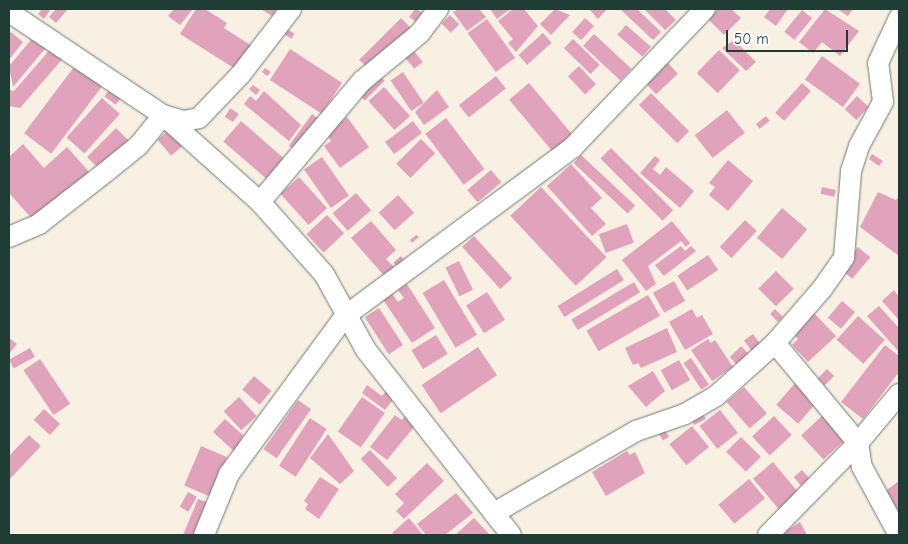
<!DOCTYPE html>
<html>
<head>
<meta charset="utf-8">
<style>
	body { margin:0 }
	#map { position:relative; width:908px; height:544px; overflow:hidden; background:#f8f0e2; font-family:"Comic Neue",sans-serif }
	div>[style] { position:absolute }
	.building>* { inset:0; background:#e1a2bb; transform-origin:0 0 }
	.roads { filter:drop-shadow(0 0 1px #6b7c71) drop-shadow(0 0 1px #6b7c71) }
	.minor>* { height:20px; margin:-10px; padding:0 10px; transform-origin:10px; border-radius:10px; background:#fff }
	span { translate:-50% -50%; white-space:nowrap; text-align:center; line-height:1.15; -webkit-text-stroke:4px #fff; paint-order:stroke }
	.frame { position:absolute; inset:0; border:10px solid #1f3d34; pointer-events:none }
	.scale { position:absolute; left:726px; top:30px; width:122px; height:22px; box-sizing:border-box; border:2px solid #1f3d34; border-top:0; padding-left:6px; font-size:15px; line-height:18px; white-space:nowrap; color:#1f3d34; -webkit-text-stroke:4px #fff; paint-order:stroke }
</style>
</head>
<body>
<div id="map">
	<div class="building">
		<div style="clip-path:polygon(42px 9px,51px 9px,44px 19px,38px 14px)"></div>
		<div style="clip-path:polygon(56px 9px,68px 9px,56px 23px,49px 17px)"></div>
		<div style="clip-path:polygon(174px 9px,193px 9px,180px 25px,168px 16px)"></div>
		<div style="clip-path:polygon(196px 9px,205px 9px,227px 23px,224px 28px,252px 46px,237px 70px,180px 34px)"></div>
		<div style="clip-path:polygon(261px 9px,277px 9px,272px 16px)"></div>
		<div style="clip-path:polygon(415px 9px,426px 14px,419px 24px,409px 17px)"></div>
		<div style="clip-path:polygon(458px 9px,479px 9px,486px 17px,467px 31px,453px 12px)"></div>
		<div style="clip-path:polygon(490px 9px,508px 9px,509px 10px,497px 19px)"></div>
		<div style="clip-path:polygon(513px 9px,524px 9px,538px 26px,516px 52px,508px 43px,513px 39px,498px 21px)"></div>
		<div style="clip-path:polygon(555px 9px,570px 15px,551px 35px,540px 24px)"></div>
		<div style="clip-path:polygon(589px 9px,607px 9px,598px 19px)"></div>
		<div style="clip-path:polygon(620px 9px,637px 9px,661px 32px,653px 40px)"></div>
		<div style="clip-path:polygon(644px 9px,665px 9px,676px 20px,665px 30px)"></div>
		<div style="clip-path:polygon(718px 9px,731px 9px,741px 18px,724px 35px,708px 19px)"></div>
		<div style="clip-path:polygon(770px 9px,788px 9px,776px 26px,764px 17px)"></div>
		<div style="clip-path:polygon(825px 9px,859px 31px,840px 56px,822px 42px,813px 53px,799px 42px)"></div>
		<div style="clip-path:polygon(837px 9px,853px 9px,848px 16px)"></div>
		<div style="left:802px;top:10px;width:13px;height:28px;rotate:39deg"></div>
		<div style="left:450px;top:15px;width:13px;height:12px;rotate:45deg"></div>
		<div style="left:401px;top:18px;width:14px;height:59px;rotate:45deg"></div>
		<div style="left:585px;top:18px;width:12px;height:19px;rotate:42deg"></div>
		<div style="left:487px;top:19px;width:48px;height:24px;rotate:54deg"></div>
		<div style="left:626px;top:25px;width:33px;height:13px;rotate:41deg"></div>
		<div style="left:287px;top:29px;width:9px;height:6px;rotate:32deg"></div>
		<div style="clip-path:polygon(11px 32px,23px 42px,9px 60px,9px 35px)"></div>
		<div style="left:543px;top:33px;width:13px;height:33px;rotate:48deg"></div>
		<div style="clip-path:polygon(36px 34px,49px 44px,13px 87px,9px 66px)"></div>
		<div style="left:594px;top:34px;width:51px;height:16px;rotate:43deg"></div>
		<div style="left:573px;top:39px;width:37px;height:13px;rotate:44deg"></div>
		<div style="clip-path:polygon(734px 40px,756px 62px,746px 71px,722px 48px)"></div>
		<div style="clip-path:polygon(53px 46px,65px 56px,20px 108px,9px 106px,9px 90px,14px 91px)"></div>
		<div style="left:290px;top:49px;width:62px;height:37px;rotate:33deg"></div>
		<div style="left:719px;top:50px;width:29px;height:32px;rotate:44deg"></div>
		<div style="left:414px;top:51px;width:14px;height:11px;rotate:51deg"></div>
		<div style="left:822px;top:56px;width:47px;height:29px;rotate:36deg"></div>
		<div style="left:667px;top:62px;width:16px;height:30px;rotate:47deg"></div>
		<div style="left:77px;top:63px;width:34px;height:88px;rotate:37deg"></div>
		<div style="left:579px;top:66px;width:25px;height:15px;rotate:47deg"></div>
		<div style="clip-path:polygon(265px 68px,271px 72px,267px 76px,262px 72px)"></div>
		<div style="left:403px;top:72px;width:37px;height:15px;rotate:56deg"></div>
		<div style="left:379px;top:75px;width:8px;height:28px;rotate:45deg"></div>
		<div style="left:496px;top:76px;width:16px;height:47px;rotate:52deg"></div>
		<div style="left:529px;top:83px;width:67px;height:26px;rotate:50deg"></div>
		<div style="left:802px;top:83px;width:12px;height:40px;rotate:42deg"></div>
		<div style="clip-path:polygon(253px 85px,260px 90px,256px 95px,249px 89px)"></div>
		<div style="left:112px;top:86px;width:14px;height:13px;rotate:36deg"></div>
		<div style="left:384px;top:87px;width:39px;height:21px;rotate:48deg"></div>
		<div style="clip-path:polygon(437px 90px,449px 107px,424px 125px,415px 112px)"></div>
		<div style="clip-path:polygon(264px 91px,301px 125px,289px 141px,244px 104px,250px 96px,256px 101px)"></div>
		<div style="left:651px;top:93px;width:54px;height:17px;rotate:45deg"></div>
		<div style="left:857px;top:96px;width:16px;height:18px;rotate:43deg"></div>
		<div style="left:102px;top:98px;width:24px;height:53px;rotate:42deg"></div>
		<div style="clip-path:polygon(230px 108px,239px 114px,233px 122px,225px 117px)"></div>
		<div style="left:727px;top:110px;width:29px;height:41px;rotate:52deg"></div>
		<div style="left:312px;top:114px;width:14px;height:39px;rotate:36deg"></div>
		<div style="left:766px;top:116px;width:6px;height:13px;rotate:51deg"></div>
		<div style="clip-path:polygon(347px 117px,369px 147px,340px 168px,324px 146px,331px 141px,326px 133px)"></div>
		<div style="left:446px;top:118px;width:64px;height:26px;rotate:53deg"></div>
		<div style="left:241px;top:121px;width:62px;height:27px;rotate:41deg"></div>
		<div style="left:413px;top:121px;width:15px;height:35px;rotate:53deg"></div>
		<div style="left:116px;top:128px;width:21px;height:41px;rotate:45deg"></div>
		<div style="left:171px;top:128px;width:21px;height:18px;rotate:49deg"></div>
		<div style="left:421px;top:139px;width:20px;height:35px;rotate:45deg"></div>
		<div style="clip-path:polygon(23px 144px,44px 168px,67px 147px,90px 173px,35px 222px,9px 193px,9px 157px)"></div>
		<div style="left:611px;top:148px;width:88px;height:15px;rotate:45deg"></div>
		<div style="clip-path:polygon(872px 154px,883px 161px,879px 166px,869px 159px)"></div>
		<div style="left:581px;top:155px;width:74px;height:11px;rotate:43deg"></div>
		<div style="clip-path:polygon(655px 156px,660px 160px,653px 169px,660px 175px,666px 167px,694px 191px,680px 208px,640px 173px)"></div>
		<div style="left:322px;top:157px;width:47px;height:22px;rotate:55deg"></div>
		<div style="clip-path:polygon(728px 160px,753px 181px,728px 211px,709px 195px,715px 187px,709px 183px)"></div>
		<div style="clip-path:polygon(571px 164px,602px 198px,591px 208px,606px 224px,592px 236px,547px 186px)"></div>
		<div style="left:491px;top:170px;width:16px;height:31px;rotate:50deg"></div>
		<div style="left:299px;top:177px;width:42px;height:25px;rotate:48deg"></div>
		<div style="left:541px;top:187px;width:96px;height:42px;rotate:47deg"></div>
		<div style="left:822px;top:187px;width:14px;height:7px;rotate:12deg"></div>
		<div style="clip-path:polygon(878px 192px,896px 200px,899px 196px,899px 256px,860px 227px)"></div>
		<div style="left:356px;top:193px;width:23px;height:31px;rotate:49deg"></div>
		<div style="left:398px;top:195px;width:24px;height:26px;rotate:48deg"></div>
		<div style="left:782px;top:208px;width:33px;height:39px;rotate:40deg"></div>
		<div style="left:327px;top:215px;width:25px;height:28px;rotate:47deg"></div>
		<div style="left:745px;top:220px;width:16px;height:37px;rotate:43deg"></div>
		<div style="clip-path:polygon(371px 221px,396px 250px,386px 259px,396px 269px,386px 278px,351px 238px)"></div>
		<div style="clip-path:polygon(672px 221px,690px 243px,686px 247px,681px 241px,648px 266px,656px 284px,646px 291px,622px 260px)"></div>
		<div style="left:627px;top:224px;width:20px;height:30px;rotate:70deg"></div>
		<div style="clip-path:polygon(416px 235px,419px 237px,412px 243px,410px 240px)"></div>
		<div style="left:474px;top:236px;width:57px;height:16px;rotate:48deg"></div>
		<div style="clip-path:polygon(681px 246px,685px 251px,691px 246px,696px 251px,664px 276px,655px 265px)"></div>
		<div style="left:858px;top:247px;width:16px;height:28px;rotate:40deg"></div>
		<div style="left:708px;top:255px;width:18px;height:37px;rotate:56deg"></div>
		<div style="left:401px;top:256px;width:8px;height:10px;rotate:50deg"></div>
		<div style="left:459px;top:261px;width:32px;height:15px;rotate:64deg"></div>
		<div style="left:617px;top:269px;width:13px;height:70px;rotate:58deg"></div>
		<div style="left:776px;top:271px;width:25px;height:25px;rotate:45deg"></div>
		<div style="left:444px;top:280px;width:64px;height:25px;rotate:59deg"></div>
		<div style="left:674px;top:281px;width:23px;height:24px;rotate:61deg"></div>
		<div style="left:634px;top:282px;width:12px;height:73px;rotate:59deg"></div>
		<div style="clip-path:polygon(407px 284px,435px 328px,412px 343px,382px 298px,391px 292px,398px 302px,404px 298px,398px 290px)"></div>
		<div style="clip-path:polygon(894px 290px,899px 297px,899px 320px,882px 301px)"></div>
		<div style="left:487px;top:292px;width:33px;height:25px;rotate:57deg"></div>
		<div style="left:648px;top:295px;width:24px;height:71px;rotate:60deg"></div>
		<div style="left:842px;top:301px;width:17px;height:22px;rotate:40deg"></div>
		<div style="clip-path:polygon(879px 306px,899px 328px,899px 352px,867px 316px)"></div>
		<div style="left:379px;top:308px;width:44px;height:17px;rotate:57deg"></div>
		<div style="clip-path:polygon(692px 309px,697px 318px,702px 315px,713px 334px,685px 350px,669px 322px)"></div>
		<div style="left:775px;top:309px;width:11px;height:7px;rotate:45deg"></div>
		<div style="clip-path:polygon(812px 311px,836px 336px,808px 362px,792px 345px,798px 339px,791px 332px)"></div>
		<div style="left:858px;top:316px;width:36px;height:32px;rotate:42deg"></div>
		<div style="clip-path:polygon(667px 328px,677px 352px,641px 368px,638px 363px,633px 365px,625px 348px)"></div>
		<div style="left:753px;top:334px;width:14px;height:11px;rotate:54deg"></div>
		<div style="left:436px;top:335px;width:22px;height:29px;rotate:58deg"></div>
		<div style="clip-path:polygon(9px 338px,17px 344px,9px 354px)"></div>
		<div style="clip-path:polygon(708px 339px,711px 343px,715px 340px,733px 367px,712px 381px,691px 350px)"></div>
		<div style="clip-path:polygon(885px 345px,899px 356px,899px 372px,863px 419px,841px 402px)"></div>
		<div style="left:741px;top:346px;width:13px;height:16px;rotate:45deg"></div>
		<div style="left:478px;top:347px;width:34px;height:68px;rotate:56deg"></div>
		<div style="left:30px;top:348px;width:10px;height:24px;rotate:61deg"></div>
		<div style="left:691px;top:358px;width:32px;height:9px;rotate:56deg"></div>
		<div style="left:40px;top:359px;width:54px;height:20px;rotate:56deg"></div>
		<div style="left:679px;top:360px;width:23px;height:21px;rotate:61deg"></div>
		<div style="left:827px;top:369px;width:10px;height:13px;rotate:45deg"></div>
		<div style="clip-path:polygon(653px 371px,665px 391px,646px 407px,628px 386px)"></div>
		<div style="left:254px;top:376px;width:23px;height:18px;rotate:41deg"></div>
		<div style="left:796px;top:382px;width:29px;height:30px;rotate:41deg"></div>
		<div style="clip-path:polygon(367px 385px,382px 396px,387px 390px,396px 396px,385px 410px,362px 393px)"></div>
		<div style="left:744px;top:387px;width:35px;height:23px;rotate:49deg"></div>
		<div style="left:239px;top:397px;width:26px;height:21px;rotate:47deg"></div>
		<div style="left:362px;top:397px;width:28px;height:42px;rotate:35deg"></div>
		<div style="left:298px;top:400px;width:16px;height:60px;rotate:35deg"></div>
		<div style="left:44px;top:409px;width:22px;height:15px;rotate:43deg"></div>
		<div style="left:701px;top:410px;width:10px;height:13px;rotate:61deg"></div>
		<div style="left:720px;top:410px;width:29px;height:26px;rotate:52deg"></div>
		<div style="clip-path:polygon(407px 413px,418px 422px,387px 460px,370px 447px,395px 415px,402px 420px)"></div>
		<div style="left:823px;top:415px;width:33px;height:30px;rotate:47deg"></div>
		<div style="left:774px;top:416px;width:26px;height:30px;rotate:47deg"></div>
		<div style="left:310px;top:418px;width:20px;height:57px;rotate:33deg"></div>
		<div style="clip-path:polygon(225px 419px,243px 435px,235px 452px,213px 432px)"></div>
		<div style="left:661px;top:424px;width:15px;height:7px;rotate:58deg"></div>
		<div style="left:692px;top:426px;width:27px;height:29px;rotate:51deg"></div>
		<div style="clip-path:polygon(328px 434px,354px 471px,340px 484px,310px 458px)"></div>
		<div style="clip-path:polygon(29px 435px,41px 446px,9px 480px,9px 456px)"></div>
		<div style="left:741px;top:437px;width:28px;height:21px;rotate:45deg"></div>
		<div style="left:201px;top:446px;width:28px;height:43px;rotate:23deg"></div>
		<div style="left:370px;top:450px;width:39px;height:13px;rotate:46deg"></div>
		<div style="clip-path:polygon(627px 451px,630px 455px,635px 452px,645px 473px,606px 496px,592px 472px)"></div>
		<div style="left:773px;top:462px;width:40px;height:26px;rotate:50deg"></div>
		<div style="clip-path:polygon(427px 463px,444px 481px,404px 519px,396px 511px,404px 503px,395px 494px)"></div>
		<div style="left:802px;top:470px;width:11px;height:11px;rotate:49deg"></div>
		<div style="clip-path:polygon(320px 477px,339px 489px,319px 519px,305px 509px,308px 504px,304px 501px)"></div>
		<div style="left:749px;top:479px;width:25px;height:40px;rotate:50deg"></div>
		<div style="clip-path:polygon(899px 481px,899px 512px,884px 492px)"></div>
		<div style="left:188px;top:492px;width:10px;height:17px;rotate:29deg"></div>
		<div style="clip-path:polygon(456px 493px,473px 513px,445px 535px,426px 535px,417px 524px)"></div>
		<div style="clip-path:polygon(198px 499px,210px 503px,197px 535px,183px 535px)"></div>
		<div style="clip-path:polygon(409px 518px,423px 535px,394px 535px,392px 533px)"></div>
		<div style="clip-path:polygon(474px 518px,490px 535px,455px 535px)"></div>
		<div style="clip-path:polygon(800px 522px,807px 535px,782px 535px,781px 534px)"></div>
	</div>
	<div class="roads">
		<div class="minor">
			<div style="left:9px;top:12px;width:185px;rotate:33.8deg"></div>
			<div style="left:163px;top:115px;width:130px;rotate:41.9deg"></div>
			<div style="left:260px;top:202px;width:96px;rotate:48.4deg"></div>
			<div style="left:324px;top:274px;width:87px;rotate:61.1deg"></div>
			<div style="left:366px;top:350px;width:235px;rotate:51.9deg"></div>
			<div style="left:260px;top:202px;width:158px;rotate:-49.9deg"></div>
			<div style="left:362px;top:81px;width:75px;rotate:-39.6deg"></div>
			<div style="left:420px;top:33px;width:30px;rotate:-53deg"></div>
			<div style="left:9px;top:237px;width:33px;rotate:-23deg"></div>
			<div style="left:39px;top:224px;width:86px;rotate:-37.9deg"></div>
			<div style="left:107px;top:171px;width:41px;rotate:-39.1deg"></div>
			<div style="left:139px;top:145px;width:38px;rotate:-51deg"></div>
			<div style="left:163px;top:115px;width:22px;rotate:16deg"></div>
			<div style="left:184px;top:121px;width:15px;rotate:-11deg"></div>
			<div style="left:199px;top:118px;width:61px;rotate:-46.3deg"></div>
			<div style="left:241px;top:74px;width:82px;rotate:-52.4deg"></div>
			<div style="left:775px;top:343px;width:130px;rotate:50.3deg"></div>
			<div style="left:858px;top:443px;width:24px;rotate:81deg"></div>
			<div style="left:862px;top:467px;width:77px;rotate:61.4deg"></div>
			<div style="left:494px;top:513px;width:164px;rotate:-30deg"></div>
			<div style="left:636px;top:431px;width:52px;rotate:-19.1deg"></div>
			<div style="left:685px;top:414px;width:36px;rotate:-30deg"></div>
			<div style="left:716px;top:396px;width:79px;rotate:-41.9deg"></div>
			<div style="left:775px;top:343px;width:72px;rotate:-49deg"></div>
			<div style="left:822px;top:289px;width:39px;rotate:-55deg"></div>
			<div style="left:844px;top:257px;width:86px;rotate:-85.3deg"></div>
			<div style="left:851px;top:171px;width:26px;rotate:-72deg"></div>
			<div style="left:859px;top:146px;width:50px;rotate:-61.4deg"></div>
			<div style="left:883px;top:102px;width:39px;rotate:-97deg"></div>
			<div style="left:878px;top:63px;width:50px;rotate:-65deg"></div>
			<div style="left:204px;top:535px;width:66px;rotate:-67.7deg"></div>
			<div style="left:229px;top:474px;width:196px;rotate:-53.7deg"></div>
			<div style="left:345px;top:316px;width:284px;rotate:-36.5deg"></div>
			<div style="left:573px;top:147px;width:191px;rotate:-46.3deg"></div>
			<div style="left:768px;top:535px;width:129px;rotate:-45.6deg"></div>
			<div style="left:858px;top:443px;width:64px;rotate:-50.1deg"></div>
		</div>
	</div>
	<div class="frame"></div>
	<div class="scale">50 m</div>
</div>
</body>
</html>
